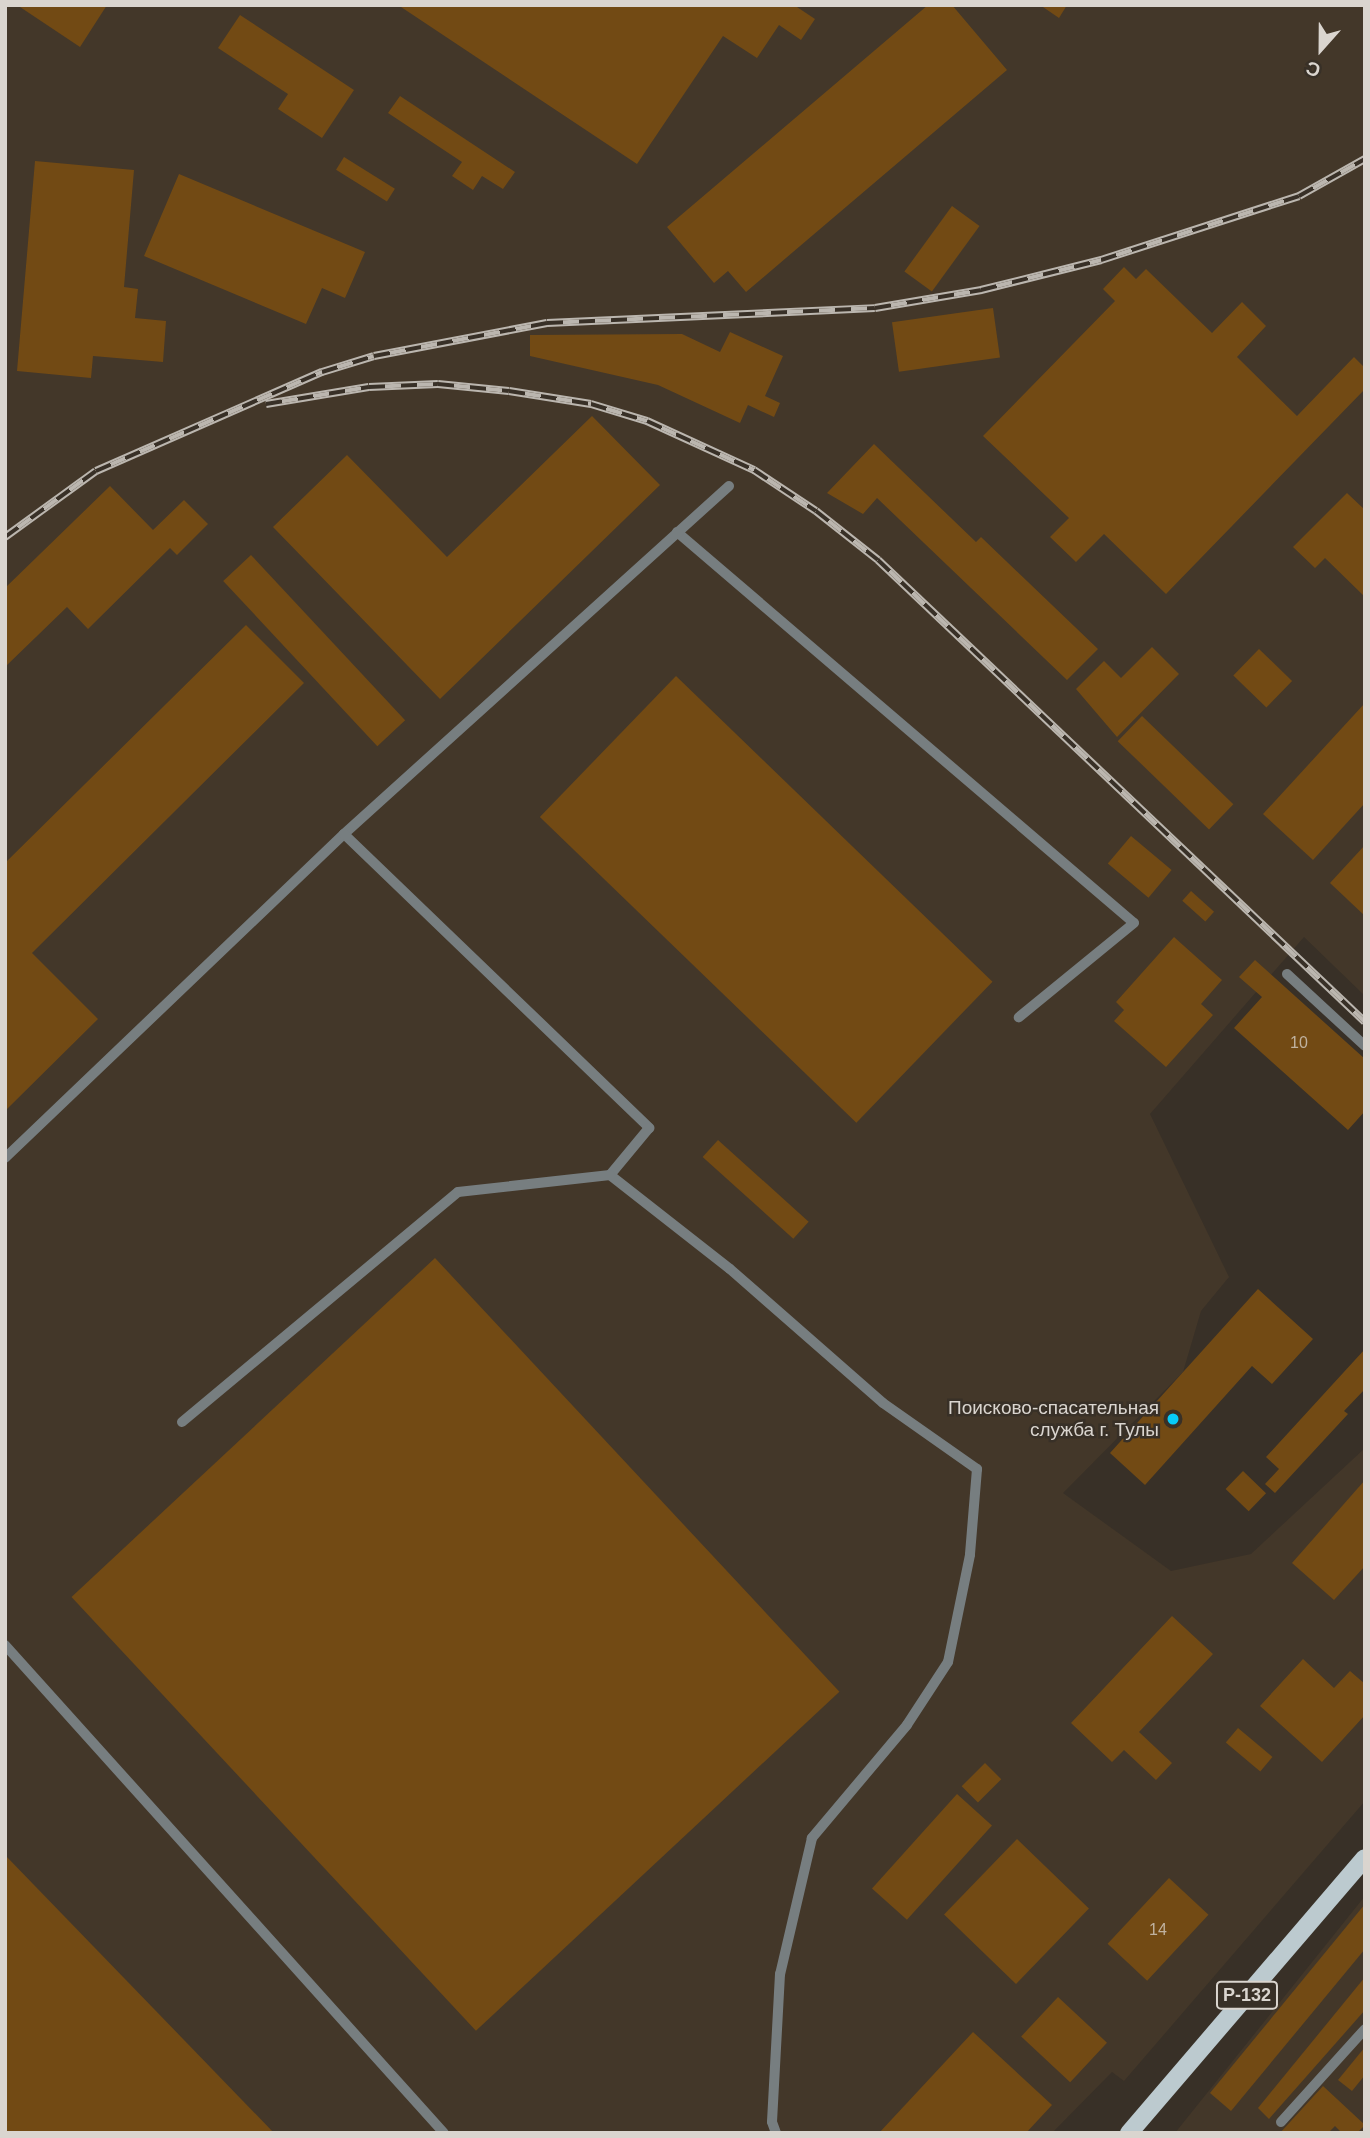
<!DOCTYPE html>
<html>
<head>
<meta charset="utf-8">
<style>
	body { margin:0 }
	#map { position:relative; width:1370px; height:2138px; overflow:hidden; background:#383027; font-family:Helvetica,sans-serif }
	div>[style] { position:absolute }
	.built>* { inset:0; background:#433729 }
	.building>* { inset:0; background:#724a14; transform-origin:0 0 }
	.service>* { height:10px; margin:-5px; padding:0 5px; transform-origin:5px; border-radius:5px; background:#777e80 }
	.primary>* { height:18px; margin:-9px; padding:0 9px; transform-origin:9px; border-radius:9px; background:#bccacf }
	.rail>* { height:8px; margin-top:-4px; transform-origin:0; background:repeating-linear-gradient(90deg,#383027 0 16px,#bbb6af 0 32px); box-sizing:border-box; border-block:2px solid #bbb6af }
	.dots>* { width:19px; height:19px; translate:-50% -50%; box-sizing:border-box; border:4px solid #383027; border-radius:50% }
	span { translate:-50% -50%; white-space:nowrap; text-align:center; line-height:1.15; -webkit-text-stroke:5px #383027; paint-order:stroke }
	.number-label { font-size:16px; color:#c0b2a0 }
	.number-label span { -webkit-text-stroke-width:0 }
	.shield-label span { padding:2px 5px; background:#383027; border:2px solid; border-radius:5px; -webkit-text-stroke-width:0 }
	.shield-label { font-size:18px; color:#dad5cf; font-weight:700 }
	.poi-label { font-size:19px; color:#dad5cf }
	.right { translate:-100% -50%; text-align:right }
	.frame { position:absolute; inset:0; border:7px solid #dad5cf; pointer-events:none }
	.north { position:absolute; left:1286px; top:14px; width:70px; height:70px; -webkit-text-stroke:5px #383027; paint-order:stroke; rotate:201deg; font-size:19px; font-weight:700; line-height:28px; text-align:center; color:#dad5cf }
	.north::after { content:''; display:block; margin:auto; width:24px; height:32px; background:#dad5cf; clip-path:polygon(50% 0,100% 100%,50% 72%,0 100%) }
</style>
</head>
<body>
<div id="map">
	<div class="built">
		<div style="clip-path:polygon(5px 5px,1365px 5px,1365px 996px,1304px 937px,1150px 1114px,1229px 1277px,1201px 1311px,1183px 1372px,1063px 1493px,1171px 1571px,1251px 1554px,1365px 1448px,1365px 1801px,1124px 2081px,1112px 2072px,1052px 2133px,5px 2133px)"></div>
		<div style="clip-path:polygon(1365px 1896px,1365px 2131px,1175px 2133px)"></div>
	</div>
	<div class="building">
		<div style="clip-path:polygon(17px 5px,107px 5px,80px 47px)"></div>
		<div style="clip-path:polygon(398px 5px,794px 5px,815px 19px,801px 40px,779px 25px,757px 58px,723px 36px,637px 164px)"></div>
		<div style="clip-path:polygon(928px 5px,952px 5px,1007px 70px,746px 292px,728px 271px,714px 283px,667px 227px)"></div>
		<div style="clip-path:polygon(1040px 5px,1067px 5px,1059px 18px)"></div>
		<div style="clip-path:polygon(240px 15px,354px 90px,322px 138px,278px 109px,288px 94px,218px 48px)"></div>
		<div style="clip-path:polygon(400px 96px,515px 172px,503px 189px,482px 176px,473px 190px,452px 176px,462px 162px,388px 113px)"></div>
		<div style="left:344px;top:157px;width:60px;height:15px;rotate:32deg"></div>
		<div style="clip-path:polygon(35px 161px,134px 170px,124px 287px,138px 289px,135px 318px,166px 321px,163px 362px,93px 356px,91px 378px,17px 371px)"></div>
		<div style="clip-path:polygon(179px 174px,365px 252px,345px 298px,322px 288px,306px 324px,144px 256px)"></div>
		<div style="left:952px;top:206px;width:34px;height:81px;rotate:36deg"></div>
		<div style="clip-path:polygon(1124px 267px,1136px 279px,1146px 269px,1212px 333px,1242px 302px,1266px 326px,1237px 357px,1297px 416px,1354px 357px,1365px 368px,1365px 389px,1166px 594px,1104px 534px,1076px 562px,1050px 537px,1069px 518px,983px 436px,1115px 301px,1103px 289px)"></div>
		<div style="left:993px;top:308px;width:50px;height:102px;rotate:82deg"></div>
		<div style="clip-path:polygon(730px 332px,783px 356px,765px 396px,780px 403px,774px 417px,748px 405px,740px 423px,658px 385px,530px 356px,530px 335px,682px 334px,720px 352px)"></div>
		<div style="clip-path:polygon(592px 416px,660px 485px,440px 699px,273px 527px,347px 455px,447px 557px)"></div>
		<div style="clip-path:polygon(874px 444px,976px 542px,981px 537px,1098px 649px,1067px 680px,877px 498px,863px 514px,827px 493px)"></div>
		<div style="clip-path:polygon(110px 486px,153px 530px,184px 500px,208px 524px,177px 555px,170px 548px,88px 629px,67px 607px,5px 667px,5px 588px)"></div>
		<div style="clip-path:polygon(1347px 493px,1365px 510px,1365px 597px,1325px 558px,1315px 568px,1293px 547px)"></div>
		<div style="left:251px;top:555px;width:226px;height:38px;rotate:47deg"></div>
		<div style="clip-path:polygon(246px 625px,304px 683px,32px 953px,98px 1019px,5px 1111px,5px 863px)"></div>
		<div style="clip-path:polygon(1152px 647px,1179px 674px,1117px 737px,1076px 689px,1104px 661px,1121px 678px)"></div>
		<div style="left:1259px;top:649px;width:46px;height:37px;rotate:44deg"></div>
		<div style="left:676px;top:676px;width:440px;height:196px;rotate:44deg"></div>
		<div style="clip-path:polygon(1365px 703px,1365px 803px,1313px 860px,1263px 814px)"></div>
		<div style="left:1142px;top:716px;width:127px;height:35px;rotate:44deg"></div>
		<div style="left:1131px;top:836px;width:53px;height:36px;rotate:40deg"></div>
		<div style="clip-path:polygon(1365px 845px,1365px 916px,1330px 883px)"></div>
		<div style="left:1191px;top:891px;width:31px;height:13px;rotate:42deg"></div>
		<div style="clip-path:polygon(1174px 937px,1222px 980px,1201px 1004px,1213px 1015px,1166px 1067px,1114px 1021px,1124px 1010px,1116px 1002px)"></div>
		<div style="clip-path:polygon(1255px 960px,1365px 1059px,1365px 1111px,1348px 1130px,1234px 1028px,1262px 997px,1239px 977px)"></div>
		<div style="left:718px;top:1140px;width:122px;height:23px;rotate:42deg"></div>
		<div style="left:435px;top:1258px;width:593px;height:497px;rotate:47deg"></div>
		<div style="clip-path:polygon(1258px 1289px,1313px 1339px,1272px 1384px,1252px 1366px,1145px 1485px,1110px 1453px)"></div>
		<div style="clip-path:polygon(1365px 1349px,1365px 1389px,1344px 1411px,1348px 1414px,1275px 1493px,1265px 1484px,1279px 1469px,1266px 1457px)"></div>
		<div style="left:1243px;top:1471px;width:32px;height:25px;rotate:44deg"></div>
		<div style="clip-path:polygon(1365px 1480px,1365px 1566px,1334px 1600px,1292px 1563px)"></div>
		<div style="clip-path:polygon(1172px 1616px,1213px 1654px,1139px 1732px,1172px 1763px,1156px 1780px,1124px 1750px,1112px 1762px,1071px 1723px)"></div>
		<div style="clip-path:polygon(1303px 1659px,1334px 1688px,1350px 1671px,1365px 1684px,1365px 1715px,1322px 1762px,1260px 1706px)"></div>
		<div style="left:1238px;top:1728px;width:45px;height:19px;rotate:40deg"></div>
		<div style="left:985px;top:1763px;width:23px;height:33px;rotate:45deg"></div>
		<div style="left:957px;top:1794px;width:47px;height:127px;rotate:42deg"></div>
		<div style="left:1017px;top:1839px;width:100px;height:105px;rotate:44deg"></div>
		<div style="clip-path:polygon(5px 1855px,274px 2133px,5px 2133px)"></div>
		<div style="left:1169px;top:1878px;width:54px;height:90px;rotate:43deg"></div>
		<div style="clip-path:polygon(1365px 1904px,1365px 1949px,1231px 2111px,1210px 2093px)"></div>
		<div style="clip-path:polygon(1365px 1977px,1365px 2010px,1269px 2119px,1258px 2108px)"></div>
		<div style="left:1058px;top:1997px;width:67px;height:54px;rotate:43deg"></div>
		<div style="clip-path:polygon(973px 2032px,1052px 2105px,1026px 2133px,879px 2133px)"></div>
		<div style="clip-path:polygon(1365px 2047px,1365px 2075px,1352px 2091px,1338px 2080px)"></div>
		<div style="clip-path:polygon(1323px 2086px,1365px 2125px,1357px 2133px,1342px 2133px,1335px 2126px,1328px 2133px,1280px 2133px)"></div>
	</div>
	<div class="service">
		<div style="left:677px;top:532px;width:601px;rotate:40.55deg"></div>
		<div style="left:1134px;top:923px;width:149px;rotate:140.7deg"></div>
		<div style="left:344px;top:834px;width:519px;rotate:-42.11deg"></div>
		<div style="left:1287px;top:974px;width:106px;rotate:42.7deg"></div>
		<div style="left:5px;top:1158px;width:469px;rotate:-43.7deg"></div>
		<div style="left:344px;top:834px;width:424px;rotate:43.9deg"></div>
		<div style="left:649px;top:1128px;width:61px;rotate:129.7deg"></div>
		<div style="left:610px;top:1175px;width:152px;rotate:38.1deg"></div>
		<div style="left:730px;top:1269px;width:203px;rotate:41.2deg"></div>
		<div style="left:883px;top:1403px;width:115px;rotate:35.1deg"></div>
		<div style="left:977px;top:1469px;width:86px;rotate:94.7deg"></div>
		<div style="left:970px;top:1555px;width:109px;rotate:101.6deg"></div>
		<div style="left:948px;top:1662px;width:75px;rotate:123.1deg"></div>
		<div style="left:907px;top:1725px;width:148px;rotate:130.1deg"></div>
		<div style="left:812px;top:1838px;width:140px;rotate:103.2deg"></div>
		<div style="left:780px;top:1974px;width:148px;rotate:93.1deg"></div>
		<div style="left:772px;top:2122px;width:12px;rotate:70deg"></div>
		<div style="left:182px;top:1422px;width:359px;rotate:-39.8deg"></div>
		<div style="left:458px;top:1192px;width:153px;rotate:-6.4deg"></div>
		<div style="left:5px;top:1645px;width:656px;rotate:48.03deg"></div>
		<div style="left:1281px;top:2122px;width:125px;rotate:-47.9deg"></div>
	</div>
	<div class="primary">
		<div style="left:1129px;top:2133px;width:362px;rotate:-49.4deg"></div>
	</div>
	<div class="rail">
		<div style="left:266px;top:404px;width:104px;rotate:-9.4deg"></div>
		<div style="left:369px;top:387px;width:69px;rotate:-2.5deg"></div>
		<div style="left:438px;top:384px;width:71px;rotate:5.6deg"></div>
		<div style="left:509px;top:391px;width:83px;rotate:9deg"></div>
		<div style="left:591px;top:404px;width:59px;rotate:16.9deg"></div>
		<div style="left:647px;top:421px;width:118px;rotate:24.6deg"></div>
		<div style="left:754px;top:470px;width:74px;rotate:33.5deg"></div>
		<div style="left:816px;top:511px;width:79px;rotate:38.3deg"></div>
		<div style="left:878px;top:560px;width:671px;rotate:43.49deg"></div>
		<div style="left:5px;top:537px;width:112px;rotate:-36deg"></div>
		<div style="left:96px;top:471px;width:247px;rotate:-23.7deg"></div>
		<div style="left:322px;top:372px;width:54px;rotate:-17.1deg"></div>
		<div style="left:374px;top:356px;width:176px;rotate:-10.8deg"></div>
		<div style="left:547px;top:323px;width:328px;rotate:-2.6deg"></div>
		<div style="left:875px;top:308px;width:108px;rotate:-9.6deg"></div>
		<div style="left:981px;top:290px;width:124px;rotate:-14deg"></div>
		<div style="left:1101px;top:260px;width:208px;rotate:-17.9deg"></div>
		<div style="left:1299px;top:196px;width:76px;rotate:-29.3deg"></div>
	</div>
	<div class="dots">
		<div style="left:1173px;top:1419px;background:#07cbf9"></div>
	</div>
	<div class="number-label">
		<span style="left:1299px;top:1043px">10</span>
		<span style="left:1158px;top:1930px">14</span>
	</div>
	<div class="shield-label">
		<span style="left:1247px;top:1995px">Р-132</span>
	</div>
	<div class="poi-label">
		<span class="right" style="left:1159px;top:1419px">Поисково-спасательная<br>служба г. Тулы</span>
	</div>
	<div class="frame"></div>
	<div class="north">С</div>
</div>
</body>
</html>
